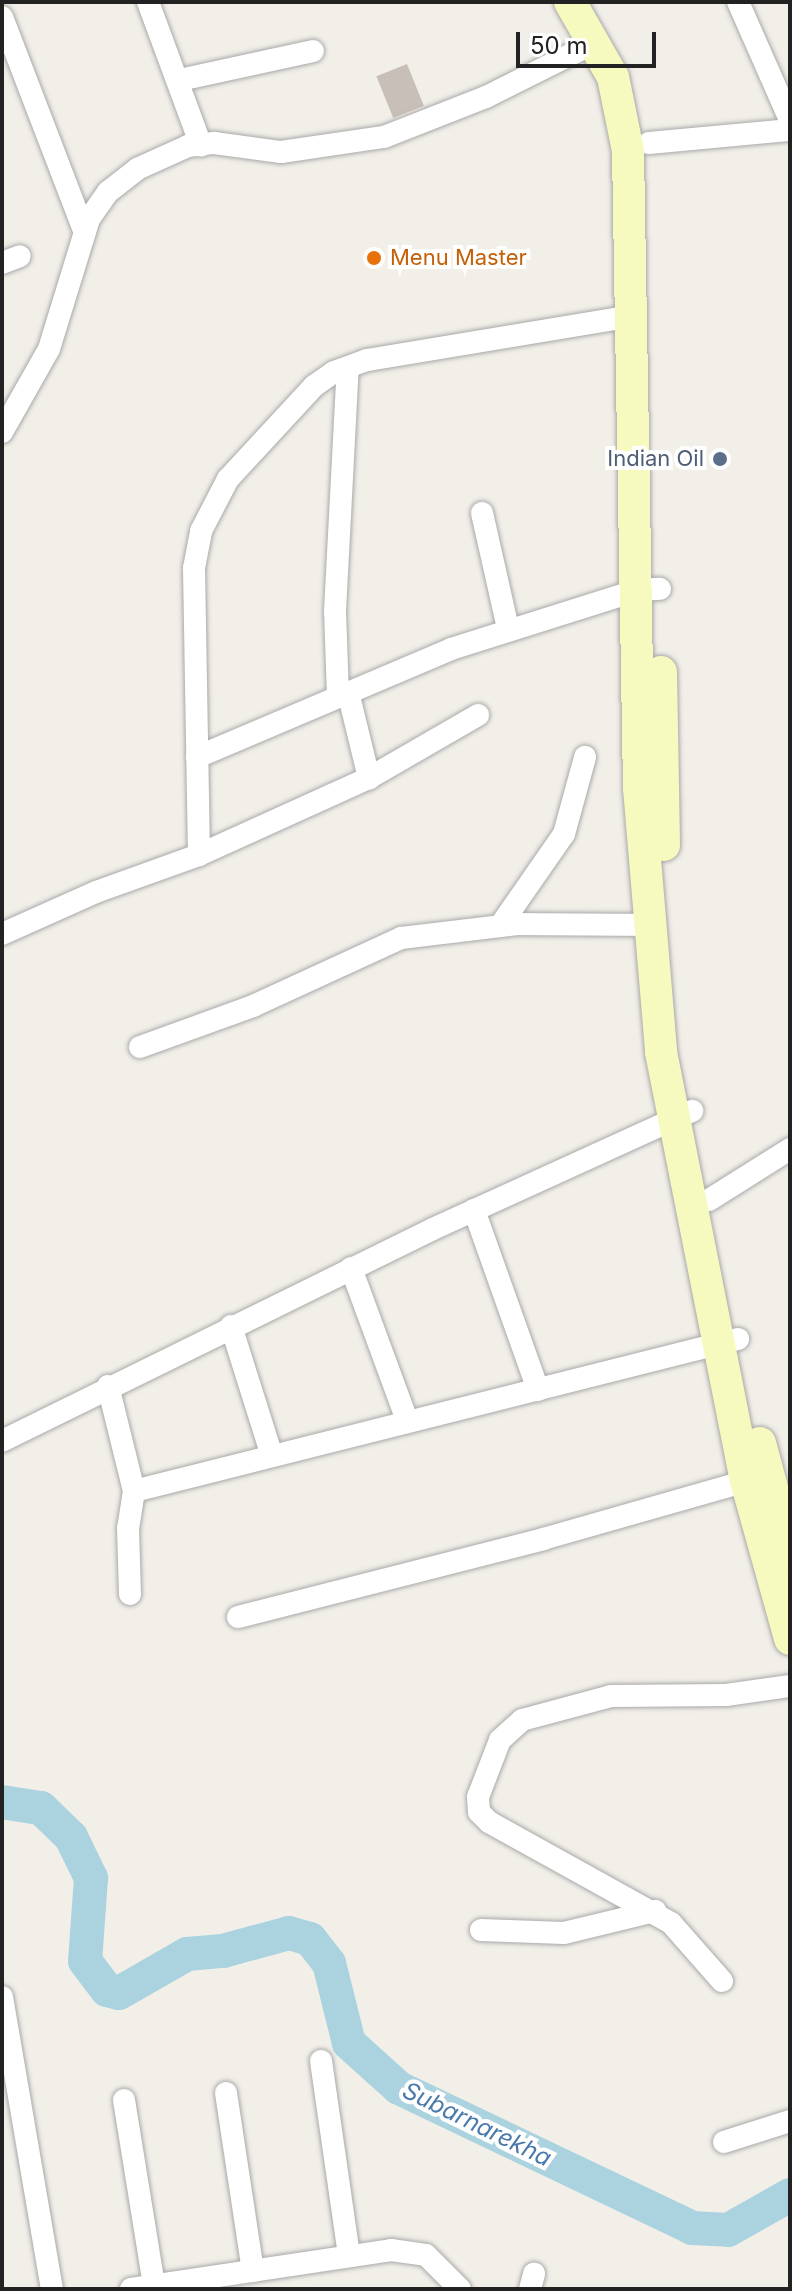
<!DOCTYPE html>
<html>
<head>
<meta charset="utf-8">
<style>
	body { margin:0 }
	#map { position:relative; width:792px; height:2291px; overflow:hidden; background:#f2efe9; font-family:Inter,sans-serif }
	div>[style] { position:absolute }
	.river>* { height:34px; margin:-17px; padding:0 17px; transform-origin:17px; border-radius:17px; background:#aad3df }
	.building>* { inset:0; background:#c7bfb8; transform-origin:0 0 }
	.roads { filter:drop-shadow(0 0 2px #a9a9a9) drop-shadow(0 0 2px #a9a9a9) }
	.street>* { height:22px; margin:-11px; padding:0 11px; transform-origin:11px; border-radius:11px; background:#fff }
	.secondary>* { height:32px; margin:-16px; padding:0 16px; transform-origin:16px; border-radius:16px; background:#f7fabf }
	.dots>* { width:22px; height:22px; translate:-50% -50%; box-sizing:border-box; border:4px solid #fff; border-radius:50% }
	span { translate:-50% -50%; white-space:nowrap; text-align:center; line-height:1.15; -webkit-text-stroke:8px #fff; paint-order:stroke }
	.food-label { font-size:22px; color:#c56008 }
	.left { translate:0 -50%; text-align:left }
	.service-label { font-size:22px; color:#4e5e75 }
	.right { translate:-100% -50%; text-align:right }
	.water-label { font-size:24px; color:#4a7aab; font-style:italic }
	.frame { position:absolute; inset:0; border:4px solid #222; pointer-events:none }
	.scale { position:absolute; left:516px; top:32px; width:140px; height:36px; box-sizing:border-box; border:4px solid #222; border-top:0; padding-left:10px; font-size:24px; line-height:28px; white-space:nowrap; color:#222; -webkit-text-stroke:6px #fff; paint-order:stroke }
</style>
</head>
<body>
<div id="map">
	<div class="river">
		<div style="left:2px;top:1802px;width:39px;rotate:9deg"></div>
		<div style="left:41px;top:1808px;width:42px;rotate:44deg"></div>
		<div style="left:71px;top:1837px;width:46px;rotate:64deg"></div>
		<div style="left:91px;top:1878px;width:83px;rotate:94.1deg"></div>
		<div style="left:85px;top:1961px;width:36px;rotate:53deg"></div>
		<div style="left:107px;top:1990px;width:12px;rotate:14deg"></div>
		<div style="left:119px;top:1993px;width:78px;rotate:-29.8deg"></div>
		<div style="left:187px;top:1954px;width:36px;rotate:-5deg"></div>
		<div style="left:223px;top:1951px;width:68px;rotate:-15.3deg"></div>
		<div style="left:289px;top:1933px;width:22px;rotate:16deg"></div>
		<div style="left:310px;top:1939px;width:31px;rotate:52deg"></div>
		<div style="left:329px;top:1963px;width:82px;rotate:76deg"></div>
		<div style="left:349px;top:2043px;width:67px;rotate:42deg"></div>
		<div style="left:399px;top:2088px;width:325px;rotate:25.5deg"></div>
		<div style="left:692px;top:2228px;width:36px;rotate:3deg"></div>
		<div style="left:728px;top:2230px;width:71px;rotate:-29.4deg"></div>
	</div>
	<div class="building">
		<div style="left:407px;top:64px;width:45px;height:33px;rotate:68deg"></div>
	</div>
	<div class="roads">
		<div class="street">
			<div style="left:148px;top:2px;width:153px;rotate:69.7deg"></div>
			<div style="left:738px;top:2px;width:129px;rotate:66.2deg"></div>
			<div style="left:2px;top:17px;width:231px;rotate:69deg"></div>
			<div style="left:180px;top:80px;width:136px;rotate:-12.3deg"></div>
			<div style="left:649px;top:143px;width:142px;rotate:-5.3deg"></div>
			<div style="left:2px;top:263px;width:19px;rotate:-21deg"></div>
			<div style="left:2px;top:432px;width:95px;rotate:-60.5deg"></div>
			<div style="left:49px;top:349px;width:136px;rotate:-72.9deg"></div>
			<div style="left:89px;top:219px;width:33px;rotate:-55deg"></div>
			<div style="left:108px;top:192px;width:37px;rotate:-38deg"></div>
			<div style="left:137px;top:169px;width:56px;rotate:-24.3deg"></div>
			<div style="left:188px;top:146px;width:26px;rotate:-7deg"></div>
			<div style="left:214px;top:143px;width:68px;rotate:7.7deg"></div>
			<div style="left:281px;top:152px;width:104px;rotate:-8.3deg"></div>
			<div style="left:384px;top:137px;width:110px;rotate:-21.4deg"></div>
			<div style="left:486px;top:97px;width:123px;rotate:-26.6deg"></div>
			<div style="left:482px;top:513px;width:118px;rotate:77.3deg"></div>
			<div style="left:348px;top:692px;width:89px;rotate:76.3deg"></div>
			<div style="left:338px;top:696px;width:85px;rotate:-92deg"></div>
			<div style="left:335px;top:611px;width:244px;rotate:-87deg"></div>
			<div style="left:197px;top:757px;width:276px;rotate:-23deg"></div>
			<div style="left:451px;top:649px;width:196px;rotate:-17.5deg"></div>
			<div style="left:638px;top:590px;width:22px;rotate:-3deg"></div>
			<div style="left:199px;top:855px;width:287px;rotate:-91deg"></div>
			<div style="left:194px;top:568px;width:38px;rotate:-79deg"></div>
			<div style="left:201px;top:531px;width:59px;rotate:-62.6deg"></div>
			<div style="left:228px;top:479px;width:127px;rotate:-47.2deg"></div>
			<div style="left:314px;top:386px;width:24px;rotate:-35deg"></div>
			<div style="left:334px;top:372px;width:35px;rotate:-20deg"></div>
			<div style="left:367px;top:360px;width:271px;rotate:-9.4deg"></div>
			<div style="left:500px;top:926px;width:112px;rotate:-55.2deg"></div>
			<div style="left:564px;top:834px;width:80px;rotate:-74.7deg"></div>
			<div style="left:2px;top:934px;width:103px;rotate:-24.1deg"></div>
			<div style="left:96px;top:892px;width:109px;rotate:-19.8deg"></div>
			<div style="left:199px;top:855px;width:187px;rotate:-24.4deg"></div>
			<div style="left:369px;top:778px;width:126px;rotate:-30deg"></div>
			<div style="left:140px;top:1047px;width:120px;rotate:-19.9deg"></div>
			<div style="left:253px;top:1006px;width:163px;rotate:-24.7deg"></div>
			<div style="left:401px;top:938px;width:119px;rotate:-6.8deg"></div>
			<div style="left:519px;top:924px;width:129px;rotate:0.4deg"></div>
			<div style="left:709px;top:1200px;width:96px;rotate:-32.2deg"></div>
			<div style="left:474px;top:1210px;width:191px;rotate:70.4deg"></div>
			<div style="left:351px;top:1268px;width:162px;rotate:69.8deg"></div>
			<div style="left:231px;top:1326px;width:133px;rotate:72.5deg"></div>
			<div style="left:108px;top:1386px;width:108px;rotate:76.1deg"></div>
			<div style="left:134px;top:1491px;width:37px;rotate:99deg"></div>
			<div style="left:128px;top:1528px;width:66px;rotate:88.3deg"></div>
			<div style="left:2px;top:1441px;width:480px;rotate:-26.2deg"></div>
			<div style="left:433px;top:1229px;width:285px;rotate:-24.5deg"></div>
			<div style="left:134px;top:1491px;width:623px;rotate:-14.13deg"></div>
			<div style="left:238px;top:1617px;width:315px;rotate:-14.3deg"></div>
			<div style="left:543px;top:1539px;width:211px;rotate:-15.9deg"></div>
			<div style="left:481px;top:1930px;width:83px;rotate:2.1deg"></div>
			<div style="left:564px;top:1933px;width:94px;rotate:-13.6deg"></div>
			<div style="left:722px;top:1981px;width:77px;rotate:-131.3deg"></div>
			<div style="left:671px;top:1923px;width:208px;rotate:-151deg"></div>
			<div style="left:489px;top:1822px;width:14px;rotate:-135deg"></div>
			<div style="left:479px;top:1812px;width:15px;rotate:-94deg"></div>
			<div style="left:478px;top:1797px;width:61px;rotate:-68.9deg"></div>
			<div style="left:500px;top:1740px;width:30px;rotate:-42deg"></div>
			<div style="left:522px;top:1720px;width:92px;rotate:-15.1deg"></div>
			<div style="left:611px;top:1696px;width:115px;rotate:-0.5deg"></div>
			<div style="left:726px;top:1695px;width:65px;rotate:-8deg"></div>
			<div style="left:2px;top:1997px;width:296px;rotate:80.3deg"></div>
			<div style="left:321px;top:2061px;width:197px;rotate:81.8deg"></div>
			<div style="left:226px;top:2093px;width:180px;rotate:81.4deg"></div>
			<div style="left:124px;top:2100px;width:187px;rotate:80.8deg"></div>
			<div style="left:724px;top:2142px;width:69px;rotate:-17.7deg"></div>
			<div style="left:131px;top:2289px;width:263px;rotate:-8.5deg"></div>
			<div style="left:391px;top:2250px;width:35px;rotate:8deg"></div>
			<div style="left:426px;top:2255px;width:48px;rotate:45deg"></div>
			<div style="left:530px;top:2289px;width:16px;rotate:-75deg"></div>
		</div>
		<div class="secondary">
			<div style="left:570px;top:2px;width:86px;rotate:60.2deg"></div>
			<div style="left:613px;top:77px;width:76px;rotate:78.5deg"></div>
			<div style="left:628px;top:151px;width:637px;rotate:89.01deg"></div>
			<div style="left:639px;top:788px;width:265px;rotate:85.2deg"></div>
			<div style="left:661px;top:1052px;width:437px;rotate:78.8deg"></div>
			<div style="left:746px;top:1481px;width:164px;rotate:74.4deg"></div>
			<div style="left:661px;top:672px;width:173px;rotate:89deg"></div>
			<div style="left:760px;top:1443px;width:116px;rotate:75deg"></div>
		</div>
	</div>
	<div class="dots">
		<div style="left:374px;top:258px;background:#e8710a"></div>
		<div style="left:720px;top:459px;background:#5c6f8a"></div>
	</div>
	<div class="food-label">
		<span class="left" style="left:390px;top:258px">Menu Master</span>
	</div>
	<div class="service-label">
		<span class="right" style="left:704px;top:459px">Indian Oil</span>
	</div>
	<div class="water-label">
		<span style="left:477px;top:2124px;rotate:26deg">Subarnarekha</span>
	</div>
	<div class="frame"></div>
	<div class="scale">50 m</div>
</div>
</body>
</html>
